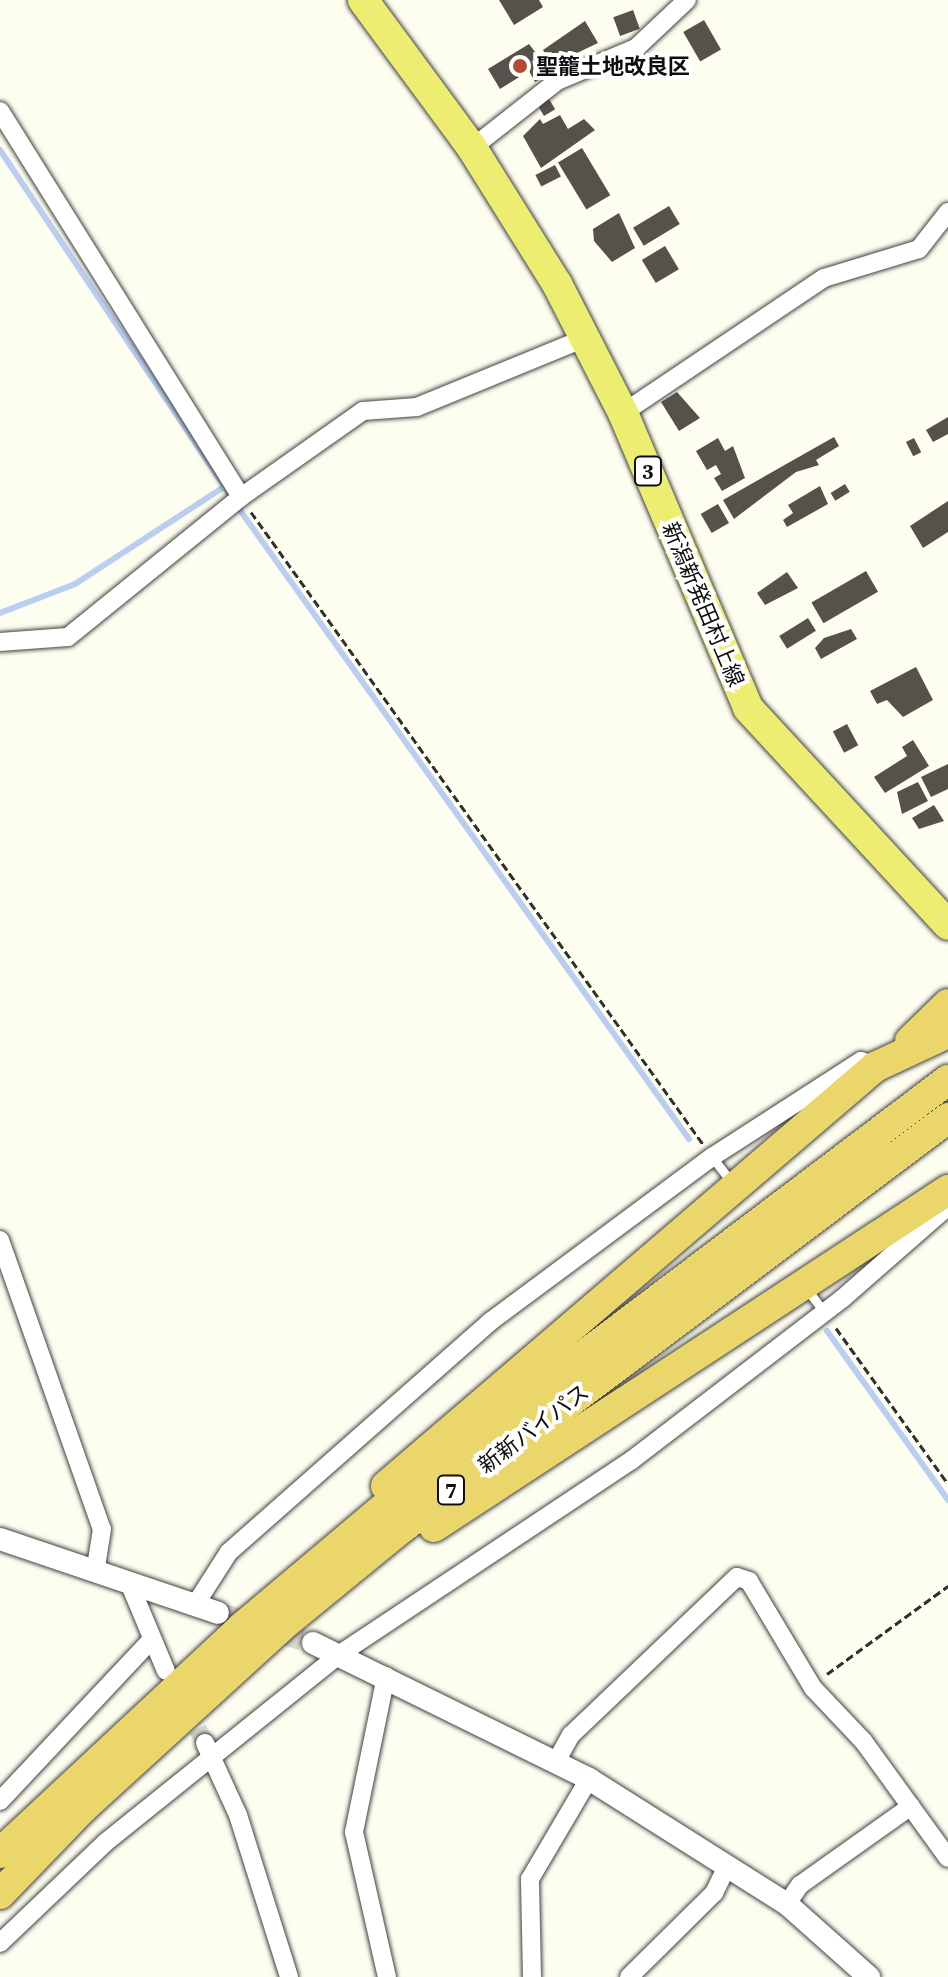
<!DOCTYPE html>
<html>
<head>
<meta charset="utf-8">
<style>
	body { margin:0 }
	#map { position:relative; width:948px; height:1977px; overflow:hidden; background:#fdfef0; font-family:"IBM Plex Serif","Noto Sans JP",serif }
	div>[style] { position:absolute }
	.stream>* { height:6px; margin:-3px; padding:0 3px; transform-origin:3px; border-radius:3px; background:#b9cef1 }
	.building>* { inset:0; background:#56524b; transform-origin:0 0 }
	.minor-tunnel>* { height:18px; margin-top:-9px; transform-origin:0; background:repeating-linear-gradient(90deg,#d9dace 0 18px,transparent 0 27px) }
	.tertiary-tunnel>* { height:22px; margin-top:-11px; transform-origin:0; background:repeating-linear-gradient(90deg,#d9dace 0 22px,transparent 0 33px) }
	.path>* { height:3px; margin-top:-1.5px; transform-origin:0; background:repeating-linear-gradient(90deg,#303030 0 8px,transparent 0 12px) }
	.roads { filter:drop-shadow(0 0 2px #414141) drop-shadow(0 0 2px #414141) }
	.service>* { height:9px; margin:-4.5px; padding:0 4.5px; transform-origin:4.5px; border-radius:4.5px; background:#fff }
	.minor>* { height:18px; margin:-9px; padding:0 9px; transform-origin:9px; border-radius:9px; background:#fff }
	.tertiary>* { height:22px; margin:-11px; padding:0 11px; transform-origin:11px; border-radius:11px; background:#fff }
	.primary>* { height:30px; margin:-15px; padding:0 15px; transform-origin:15px; border-radius:15px; background:#eded71 }
	.trunk>* { height:30px; margin:-15px; padding:0 15px; transform-origin:15px; border-radius:15px; background:#ead66a }
	.dots>* { width:22px; height:22px; translate:-50% -50%; box-sizing:border-box; border:4px solid #fff; border-radius:50% }
	span { translate:-50% -50%; white-space:nowrap; text-align:center; line-height:1.15; -webkit-text-stroke:8px #fff; paint-order:stroke }
	.shield-label span { padding:2px 6px; background:#fff; border:2px solid; border-radius:6px; -webkit-text-stroke-width:0 }
	.shield-label { font-size:20px; color:#0e0e0e; font-weight:700 }
	.poi-label { font-size:22px; color:#0e0e0e; font-weight:700 }
	.left { translate:0 -50%; text-align:left }
	.street-label { font-size:22px; color:#0e0e0e }
</style>
</head>
<body>
<div id="map">
	<div class="stream">
		<div style="left:0;top:150px;width:417px;rotate:56.3deg"></div>
		<div style="left:237px;top:506px;width:778px;rotate:54.47deg"></div>
		<div style="left:0;top:613px;width:80px;rotate:-21.1deg"></div>
		<div style="left:75px;top:584px;width:178px;rotate:-33.1deg"></div>
		<div style="left:827px;top:1331px;width:208px;rotate:54.4deg"></div>
	</div>
	<div class="building">
		<div style="clip-path:polygon(499px 0,539px 0,543px 7px,514px 25px)"></div>
		<div style="left:633px;top:10px;width:20px;height:21px;rotate:70deg"></div>
		<div style="left:704px;top:20px;width:34px;height:24px;rotate:60deg"></div>
		<div style="clip-path:polygon(585px 21px,598px 43px,552px 65px,543px 50px)"></div>
		<div style="clip-path:polygon(529px 44px,551px 73px,535px 82px,529px 71px,500px 89px,488px 69px)"></div>
		<div style="left:549px;top:99px;width:12px;height:13px;rotate:59deg"></div>
		<div style="clip-path:polygon(560px 115px,568px 129px,584px 119px,595px 130px,541px 168px,523px 136px,540px 119px,543px 124px)"></div>
		<div style="left:582px;top:148px;width:55px;height:28px;rotate:59deg"></div>
		<div style="left:555px;top:165px;width:13px;height:22px;rotate:63deg"></div>
		<div style="left:669px;top:206px;width:21px;height:42px;rotate:59deg"></div>
		<div style="clip-path:polygon(619px 213px,635px 248px,612px 262px,594px 241px,593px 229px)"></div>
		<div style="left:665px;top:246px;width:27px;height:27px;rotate:59deg"></div>
		<div style="clip-path:polygon(677px 392px,700px 418px,679px 431px,661px 402px)"></div>
		<div style="clip-path:polygon(948px 417px,948px 434px,933px 442px,926px 430px)"></div>
		<div style="clip-path:polygon(834px 437px,839px 446px,816px 460px,819px 465px,796px 472px,734px 519px,723px 500px)"></div>
		<div style="clip-path:polygon(718px 438px,725px 451px,733px 446px,745px 478px,722px 491px,714px 478px,721px 474px,716px 465px,707px 470px,696px 451px)"></div>
		<div style="left:914px;top:438px;width:16px;height:9px;rotate:63deg"></div>
		<div style="left:845px;top:484px;width:9px;height:17px;rotate:58deg"></div>
		<div style="clip-path:polygon(820px 486px,828px 504px,787px 527px,783px 520px,793px 513px,788px 505px)"></div>
		<div style="clip-path:polygon(948px 501px,948px 532px,923px 548px,910px 526px)"></div>
		<div style="left:718px;top:504px;width:22px;height:20px;rotate:60deg"></div>
		<div style="left:866px;top:571px;width:24px;height:63px;rotate:60deg"></div>
		<div style="clip-path:polygon(787px 572px,798px 588px,765px 605px,757px 593px)"></div>
		<div style="left:808px;top:618px;width:15px;height:34px;rotate:58deg"></div>
		<div style="clip-path:polygon(851px 629px,857px 639px,821px 659px,815px 648px,824px 638px)"></div>
		<div style="clip-path:polygon(916px 667px,933px 700px,903px 717px,887px 700px,877px 704px,870px 691px)"></div>
		<div style="left:847px;top:724px;width:24px;height:16px;rotate:62deg"></div>
		<div style="clip-path:polygon(913px 740px,929px 766px,885px 793px,874px 777px,907px 756px,902px 747px)"></div>
		<div style="clip-path:polygon(948px 764px,948px 789px,931px 797px,921px 777px)"></div>
		<div style="clip-path:polygon(918px 782px,928px 801px,902px 814px,897px 792px)"></div>
		<div style="clip-path:polygon(934px 805px,944px 821px,919px 829px,912px 818px)"></div>
	</div>
	<div class="minor-tunnel">
		<div style="left:185px;top:1705px;width:43px;rotate:62.2deg"></div>
	</div>
	<div class="tertiary-tunnel">
		<div style="left:218px;top:1613px;width:100px;rotate:17.5deg"></div>
	</div>
	<div class="path">
		<div style="left:251px;top:512px;width:777px;rotate:54.43deg"></div>
		<div style="left:836px;top:1328px;width:192px;rotate:54.3deg"></div>
		<div style="left:827px;top:1674px;width:150px;rotate:-36deg"></div>
	</div>
	<div class="roads">
		<div class="service">
			<div style="left:712px;top:1157px;width:23px;rotate:52deg"></div>
			<div style="left:809px;top:1292px;width:25px;rotate:53deg"></div>
		</div>
		<div class="minor">
			<div style="left:0;top:111px;width:455px;rotate:58deg"></div>
			<div style="left:472px;top:148px;width:108px;rotate:-38.2deg"></div>
			<div style="left:557px;top:81px;width:86px;rotate:-22.7deg"></div>
			<div style="left:636px;top:48px;width:70px;rotate:-43.3deg"></div>
			<div style="left:623px;top:413px;width:242px;rotate:-33.9deg"></div>
			<div style="left:824px;top:278px;width:99px;rotate:-17deg"></div>
			<div style="left:919px;top:249px;width:47px;rotate:-51.9deg"></div>
			<div style="left:0;top:642px;width:68px;rotate:-4.2deg"></div>
			<div style="left:68px;top:637px;width:223px;rotate:-39deg"></div>
			<div style="left:241px;top:497px;width:149px;rotate:-35.2deg"></div>
			<div style="left:363px;top:411px;width:54px;rotate:-4.2deg"></div>
			<div style="left:417px;top:407px;width:182px;rotate:-22.3deg"></div>
			<div style="left:0;top:1240px;width:306px;rotate:70.6deg"></div>
			<div style="left:102px;top:1529px;width:38px;rotate:99deg"></div>
			<div style="left:130px;top:1585px;width:93px;rotate:67.3deg"></div>
			<div style="left:195px;top:1605px;width:63px;rotate:-57.3deg"></div>
			<div style="left:229px;top:1552px;width:349px;rotate:-41.4deg"></div>
			<div style="left:491px;top:1321px;width:275px;rotate:-36.6deg"></div>
			<div style="left:712px;top:1157px;width:177px;rotate:-32.8deg"></div>
			<div style="left:861px;top:1061px;width:13px;rotate:18deg"></div>
			<div style="left:386px;top:1676px;width:159px;rotate:101.6deg"></div>
			<div style="left:354px;top:1832px;width:149px;rotate:77.2deg"></div>
			<div style="left:205px;top:1743px;width:79px;rotate:65.4deg"></div>
			<div style="left:238px;top:1815px;width:170px;rotate:72.5deg"></div>
			<div style="left:557px;top:1760px;width:29px;rotate:-61deg"></div>
			<div style="left:571px;top:1735px;width:229px;rotate:-43.6deg"></div>
			<div style="left:737px;top:1577px;width:13px;rotate:18deg"></div>
			<div style="left:749px;top:1581px;width:125px;rotate:59.1deg"></div>
			<div style="left:813px;top:1688px;width:74px;rotate:46.6deg"></div>
			<div style="left:864px;top:1742px;width:143px;rotate:54.1deg"></div>
			<div style="left:0;top:1801px;width:221px;rotate:-46.8deg"></div>
			<div style="left:787px;top:1904px;width:23px;rotate:-56deg"></div>
			<div style="left:800px;top:1885px;width:136px;rotate:-35.4deg"></div>
			<div style="left:0;top:1943px;width:146px;rotate:-43.6deg"></div>
			<div style="left:106px;top:1842px;width:297px;rotate:-38.8deg"></div>
			<div style="left:337px;top:1656px;width:354px;rotate:-33.6deg"></div>
			<div style="left:632px;top:1460px;width:266px;rotate:-37.5deg"></div>
			<div style="left:843px;top:1298px;width:140px;rotate:-41.2deg"></div>
			<div style="left:532px;top:1977px;width:98px;rotate:-91.2deg"></div>
			<div style="left:530px;top:1879px;width:116px;rotate:-59.5deg"></div>
			<div style="left:629px;top:1977px;width:120px;rotate:-44.7deg"></div>
			<div style="left:714px;top:1893px;width:30px;rotate:-64deg"></div>
		</div>
		<div class="tertiary">
			<div style="left:0;top:1539px;width:230px;rotate:18.7deg"></div>
			<div style="left:313px;top:1643px;width:308px;rotate:26.2deg"></div>
			<div style="left:589px;top:1779px;width:234px;rotate:32.3deg"></div>
			<div style="left:787px;top:1904px;width:110px;rotate:41.7deg"></div>
		</div>
		<div class="primary">
			<div style="left:363px;top:0;width:184px;rotate:53.6deg"></div>
			<div style="left:472px;top:148px;width:160px;rotate:58deg"></div>
			<div style="left:557px;top:284px;width:145px;rotate:62.9deg"></div>
			<div style="left:623px;top:413px;width:320px;rotate:67deg"></div>
			<div style="left:748px;top:708px;width:295px;rotate:47.3deg"></div>
		</div>
		<div class="trunk">
			<div style="left:910px;top:1041px;width:53px;rotate:-44.2deg"></div>
			<div style="left:386px;top:1486px;width:644px;rotate:-40.59deg"></div>
			<div style="left:875px;top:1067px;width:81px;rotate:-25deg"></div>
			<div style="left:434px;top:1527px;width:615px;rotate:-33.25deg"></div>
			<div style="left:0;top:1853px;width:331px;rotate:-43deg"></div>
			<div style="left:242px;top:1627px;width:192px;rotate:-40.1deg"></div>
			<div style="left:389px;top:1503px;width:701px;rotate:-37.12deg"></div>
			<div style="left:0;top:1894px;width:120px;rotate:-46deg"></div>
			<div style="left:83px;top:1808px;width:268px;rotate:-42.4deg"></div>
			<div style="left:281px;top:1627px;width:156px;rotate:-39.3deg"></div>
			<div style="left:402px;top:1528px;width:683px;rotate:-36.9deg"></div>
		</div>
	</div>
	<div class="dots">
		<div style="left:520px;top:66px;background:#b34a31"></div>
	</div>
	<div class="shield-label">
		<span style="left:648px;top:471px">3</span>
		<span style="left:451px;top:1490px">7</span>
	</div>
	<div class="poi-label">
		<span class="left" style="left:536px;top:66px">聖籠土地改良区</span>
	</div>
	<div class="street-label">
		<span style="left:704px;top:604px;rotate:67deg">新潟新発田村上線</span>
		<span style="left:533px;top:1428px;rotate:-37deg">新新バイパス</span>
	</div>
</div>
</body>
</html>
